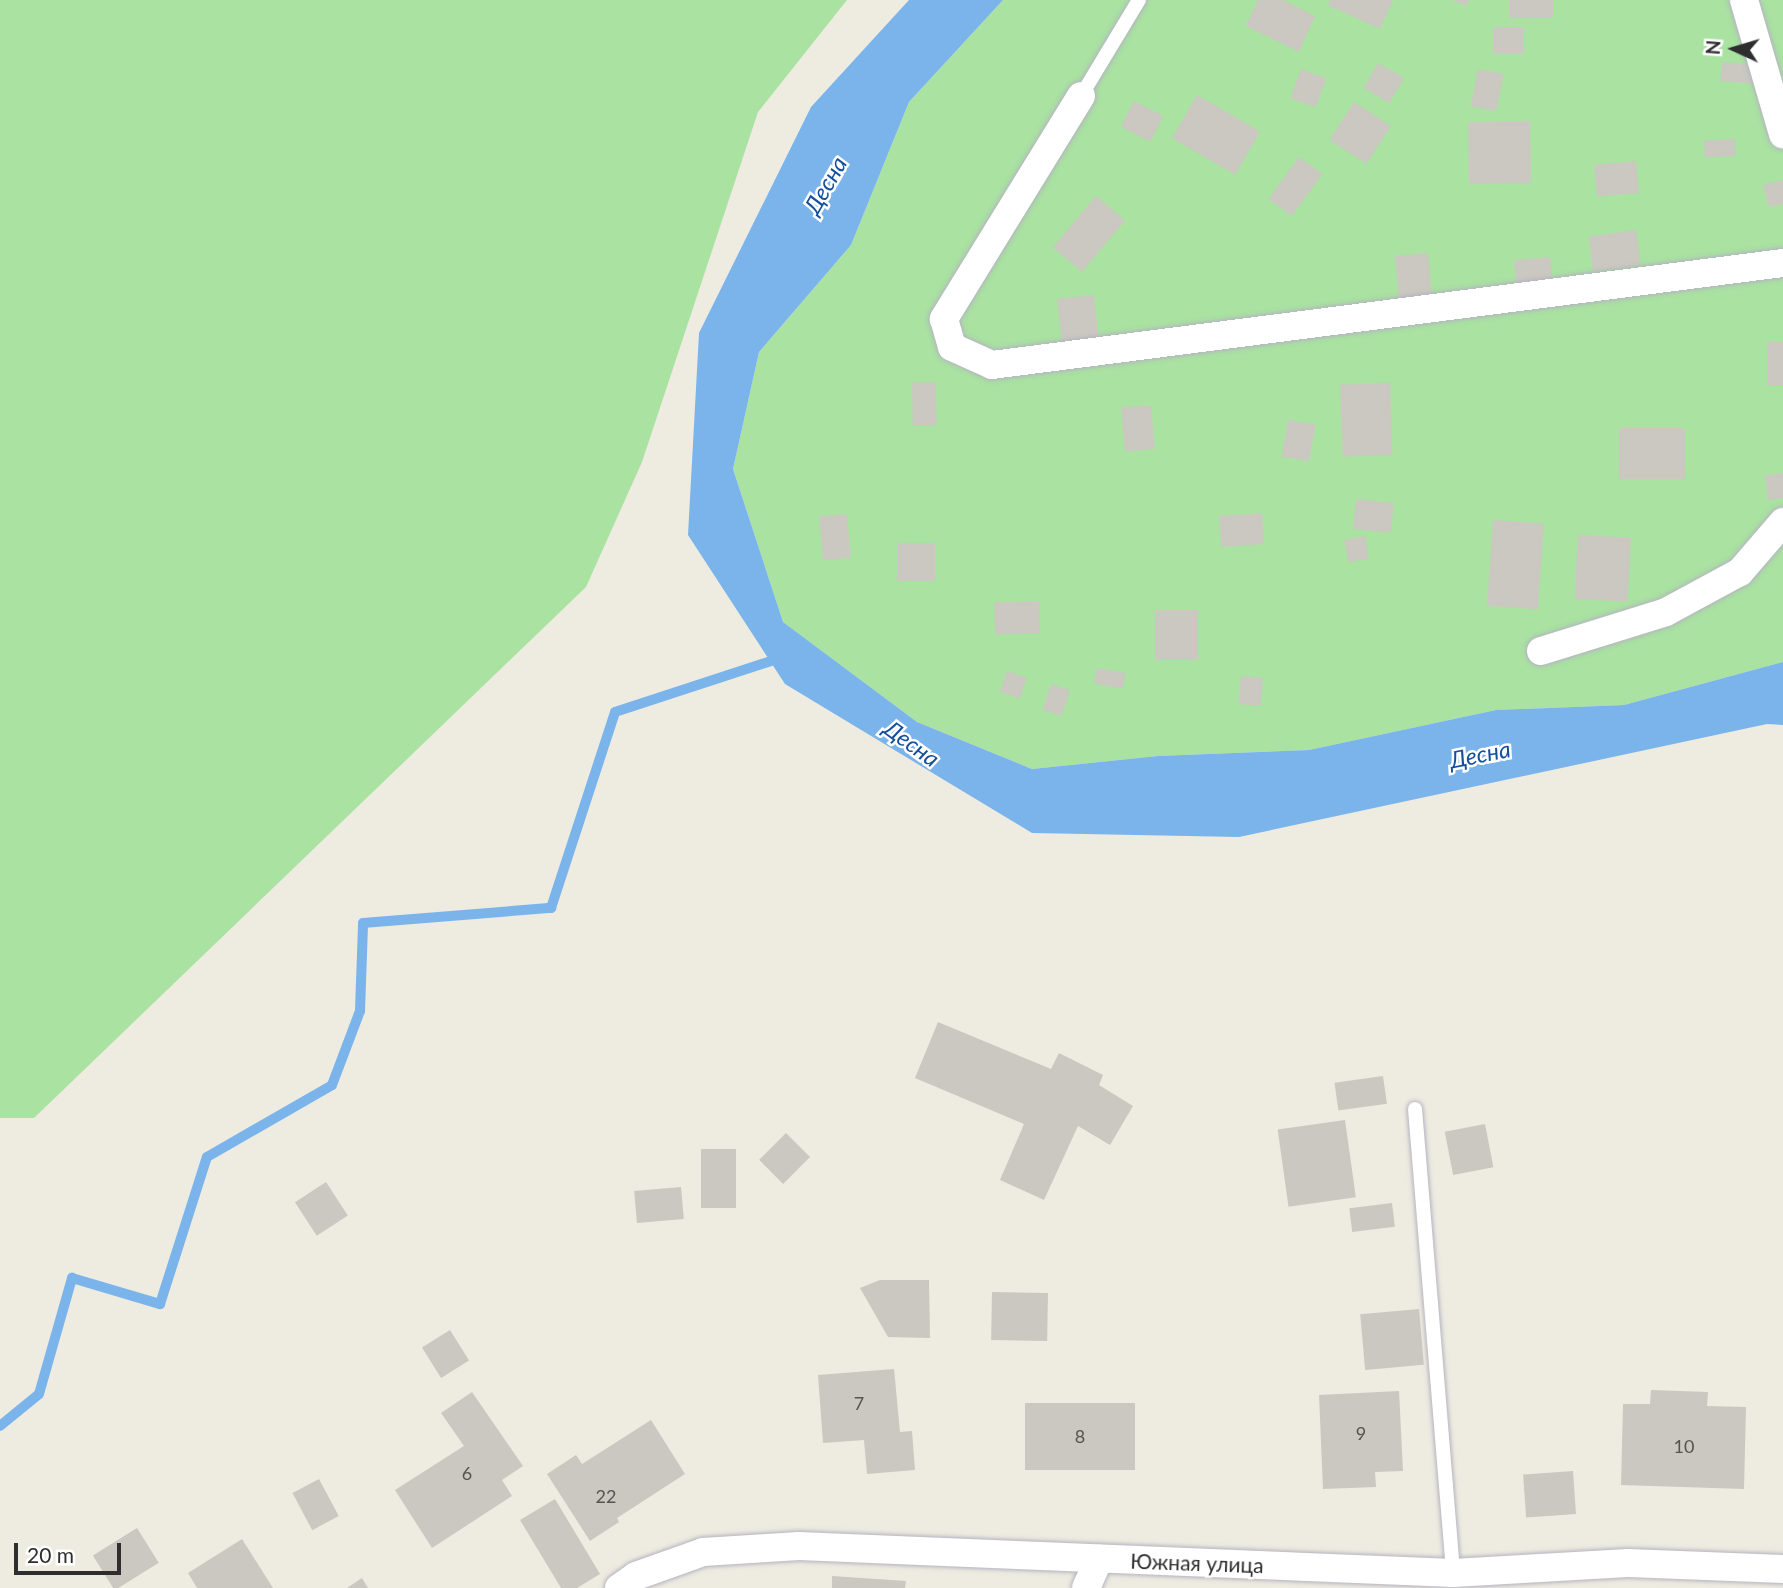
<!DOCTYPE html>
<html>
<head>
<meta charset="utf-8">
<style>
	body { margin:0 }
	#map { position:relative; width:1783px; height:1588px; overflow:hidden; background:#eeece1; font-family:Lato,sans-serif }
	div>[style] { position:absolute }
	.green>* { inset:0; background:#a9e2a1 }
	.water>* { inset:0; background:#7ab4eb }
	.stream>* { height:10px; margin:-5px; padding:0 5px; transform-origin:5px; border-radius:5px; background:#7ab4eb }
	.building>* { inset:0; background:#cac8c0; transform-origin:0 0 }
	.roads { filter:drop-shadow(0 0 2px #b5b4c0) drop-shadow(0 0 2px #b5b4c0) }
	.service>* { height:14px; margin:-7px; padding:0 7px; transform-origin:7px; border-radius:7px; background:#fff }
	.minor>* { height:28px; margin:-14px; padding:0 14px; transform-origin:14px; border-radius:14px; background:#fff }
	span { translate:-50% -50%; white-space:nowrap; text-align:center; line-height:1.15; -webkit-text-stroke:5px #fff; paint-order:stroke }
	.number-label { font-size:18px; color:#555452 }
	.number-label span { -webkit-text-stroke-width:0 }
	.street-label { font-size:21px; color:#2e2e2e }
	.water-label { font-size:23px; color:#134f9d; font-style:italic }
	.north { position:absolute; left:1699px; top:14px; width:70px; height:70px; -webkit-text-stroke:5px #fff; paint-order:stroke; rotate:274deg; font-size:19px; font-weight:700; line-height:28px; text-align:center; color:#2e2e2e }
	.north::after { content:''; display:block; margin:auto; width:24px; height:32px; background:#2e2e2e; clip-path:polygon(50% 0,100% 100%,50% 72%,0 100%) }
	.scale { position:absolute; left:14px; top:1543px; width:107px; height:32px; box-sizing:border-box; border:4px solid #2e2e2e; border-top:0; padding-left:9px; font-size:21px; line-height:24px; white-space:nowrap; color:#2e2e2e; -webkit-text-stroke:5px #fff; paint-order:stroke }
</style>
</head>
<body>
<div id="map">
	<div class="green">
		<div style="clip-path:polygon(0 0,847px 0,758px 112px,642px 462px,586px 587px,34px 1118px,0 1118px)"></div>
		<div style="clip-path:polygon(1003px 0,1783px 0,1783px 662px,1624px 705px,1496px 710px,1309px 750px,1158px 756px,1032px 769px,917px 722px,783px 622px,733px 469px,759px 352px,851px 245px,909px 102px)"></div>
	</div>
	<div class="water">
		<div style="clip-path:polygon(909px 0,1003px 0,909px 102px,851px 245px,759px 352px,733px 469px,783px 622px,917px 722px,1032px 769px,1158px 756px,1309px 750px,1496px 710px,1624px 705px,1783px 662px,1783px 725px,1767px 724px,1239px 837px,1032px 833px,785px 684px,688px 535px,699px 333px,811px 107px)"></div>
	</div>
	<div class="stream">
		<div style="left:0;top:1426px;width:50px;rotate:-39.4deg"></div>
		<div style="left:39px;top:1394px;width:121px;rotate:-74.1deg"></div>
		<div style="left:72px;top:1278px;width:92px;rotate:16.5deg"></div>
		<div style="left:160px;top:1304px;width:154px;rotate:-72.3deg"></div>
		<div style="left:207px;top:1157px;width:144px;rotate:-29.9deg"></div>
		<div style="left:332px;top:1085px;width:79px;rotate:-69.3deg"></div>
		<div style="left:360px;top:1011px;width:88px;rotate:-88deg"></div>
		<div style="left:363px;top:923px;width:189px;rotate:-4.6deg"></div>
		<div style="left:551px;top:908px;width:206px;rotate:-71.9deg"></div>
		<div style="left:615px;top:712px;width:177px;rotate:-18.1deg"></div>
	</div>
	<div class="building">
		<div style="clip-path:polygon(1258px 0,1283px 0,1315px 16px,1299px 52px,1246px 26px)"></div>
		<div style="clip-path:polygon(1330px 0,1393px 0,1380px 29px,1328px 5px)"></div>
		<div style="clip-path:polygon(1452px 0,1469px 0,1467px 6px)"></div>
		<div style="left:1509px;top:0;width:44px;height:18px"></div>
		<div style="left:1493px;top:27px;width:31px;height:27px"></div>
		<div style="left:1722px;top:62px;width:36px;height:19px;rotate:5deg"></div>
		<div style="left:1378px;top:63px;width:30px;height:29px;rotate:30deg"></div>
		<div style="left:1301px;top:69px;width:27px;height:31px;rotate:20deg"></div>
		<div style="left:1478px;top:69px;width:26px;height:38px;rotate:11deg"></div>
		<div style="left:1197px;top:95px;width:73px;height:50px;rotate:30deg"></div>
		<div style="left:1134px;top:101px;width:33px;height:29px;rotate:27deg"></div>
		<div style="left:1354px;top:102px;width:44px;height:45px;rotate:33deg"></div>
		<div style="left:1530px;top:121px;width:62px;height:62px;rotate:89deg"></div>
		<div style="left:1735px;top:139px;width:17px;height:31px;rotate:87deg"></div>
		<div style="left:1299px;top:157px;width:29px;height:52px;rotate:36deg"></div>
		<div style="left:1636px;top:161px;width:32px;height:42px;rotate:85deg"></div>
		<div style="clip-path:polygon(1783px 180px,1783px 204px,1769px 207px,1763px 185px)"></div>
		<div style="left:1096px;top:196px;width:38px;height:67px;rotate:40deg"></div>
		<div style="left:1636px;top:230px;width:35px;height:48px;rotate:82deg"></div>
		<div style="left:1428px;top:253px;width:55px;height:33px;rotate:85deg"></div>
		<div style="left:1550px;top:257px;width:36px;height:36px;rotate:85deg"></div>
		<div style="left:1094px;top:295px;width:51px;height:37px;rotate:84deg"></div>
		<div style="left:1767px;top:342px;width:16px;height:43px"></div>
		<div style="left:936px;top:382px;width:43px;height:24px;rotate:89deg"></div>
		<div style="left:1390px;top:383px;width:72px;height:50px;rotate:88deg"></div>
		<div style="left:1151px;top:405px;width:44px;height:30px;rotate:85deg"></div>
		<div style="left:1288px;top:420px;width:28px;height:37px;rotate:10deg"></div>
		<div style="left:1619px;top:428px;width:66px;height:51px"></div>
		<div style="clip-path:polygon(1783px 473px,1783px 498px,1768px 500px,1765px 475px)"></div>
		<div style="left:1356px;top:499px;width:38px;height:30px;rotate:6deg"></div>
		<div style="left:1262px;top:513px;width:31px;height:43px;rotate:86deg"></div>
		<div style="left:847px;top:514px;width:44px;height:28px;rotate:85deg"></div>
		<div style="left:1493px;top:520px;width:51px;height:86px;rotate:4deg"></div>
		<div style="left:1578px;top:535px;width:53px;height:64px;rotate:3deg"></div>
		<div style="left:1365px;top:536px;width:23px;height:21px;rotate:80deg"></div>
		<div style="left:897px;top:543px;width:38px;height:38px"></div>
		<div style="left:1039px;top:601px;width:32px;height:45px;rotate:88deg"></div>
		<div style="left:1198px;top:610px;width:50px;height:43px;rotate:90deg"></div>
		<div style="left:1097px;top:668px;width:29px;height:16px;rotate:10deg"></div>
		<div style="left:1007px;top:671px;width:21px;height:22px;rotate:19deg"></div>
		<div style="left:1241px;top:676px;width:22px;height:28px;rotate:5deg"></div>
		<div style="left:1051px;top:684px;width:20px;height:27px;rotate:18deg"></div>
		<div style="clip-path:polygon(938px 1022px,1051px 1069px,1059px 1053px,1103px 1075px,1099px 1085px,1133px 1106px,1110px 1145px,1078px 1126px,1044px 1200px,1000px 1180px,1024px 1124px,915px 1078px)"></div>
		<div style="left:1383px;top:1076px;width:28px;height:49px;rotate:82deg"></div>
		<div style="left:1345px;top:1120px;width:78px;height:68px;rotate:82deg"></div>
		<div style="left:1485px;top:1124px;width:44px;height:41px;rotate:79deg"></div>
		<div style="left:786px;top:1133px;width:34px;height:38px;rotate:45deg"></div>
		<div style="left:701px;top:1149px;width:35px;height:59px"></div>
		<div style="left:326px;top:1182px;width:40px;height:37px;rotate:57deg"></div>
		<div style="left:681px;top:1187px;width:32px;height:47px;rotate:85deg"></div>
		<div style="left:1392px;top:1203px;width:24px;height:43px;rotate:83deg"></div>
		<div style="clip-path:polygon(880px 1280px,929px 1280px,930px 1338px,888px 1337px,860px 1288px)"></div>
		<div style="left:992px;top:1292px;width:56px;height:48px;rotate:1deg"></div>
		<div style="left:1419px;top:1309px;width:56px;height:59px;rotate:85deg"></div>
		<div style="left:450px;top:1330px;width:36px;height:33px;rotate:58deg"></div>
		<div style="clip-path:polygon(894px 1369px,900px 1432px,912px 1431px,915px 1470px,867px 1474px,864px 1440px,823px 1443px,818px 1375px)"></div>
		<div style="clip-path:polygon(1651px 1390px,1708px 1392px,1707px 1406px,1746px 1407px,1744px 1489px,1621px 1485px,1623px 1404px,1650px 1404px)"></div>
		<div style="clip-path:polygon(1399px 1391px,1403px 1471px,1375px 1472px,1376px 1487px,1323px 1489px,1319px 1395px)"></div>
		<div style="clip-path:polygon(472px 1392px,523px 1466px,502px 1480px,512px 1496px,432px 1548px,395px 1490px,464px 1446px,441px 1413px)"></div>
		<div style="left:1025px;top:1403px;width:110px;height:67px"></div>
		<div style="clip-path:polygon(651px 1420px,685px 1474px,617px 1518px,619px 1522px,590px 1541px,547px 1474px,576px 1455px,582px 1464px)"></div>
		<div style="left:1573px;top:1471px;width:43px;height:50px;rotate:86deg"></div>
		<div style="left:319px;top:1479px;width:42px;height:30px;rotate:62deg"></div>
		<div style="clip-path:polygon(555px 1499px,600px 1574px,577px 1588px,561px 1588px,520px 1520px)"></div>
		<div style="left:137px;top:1528px;width:41px;height:52px;rotate:58deg"></div>
		<div style="clip-path:polygon(242px 1539px,273px 1588px,197px 1588px,188px 1573px)"></div>
		<div style="clip-path:polygon(832px 1576px,906px 1581px,905px 1588px,832px 1588px)"></div>
		<div style="clip-path:polygon(362px 1578px,368px 1588px,347px 1588px)"></div>
	</div>
	<div class="roads">
		<div class="service">
			<div style="left:1081px;top:96px;width:112px;rotate:-58.9deg"></div>
			<div style="left:1415px;top:1109px;width:466px;rotate:85.3deg"></div>
		</div>
		<div class="minor">
			<div style="left:1744px;top:0;width:140px;rotate:73.8deg"></div>
			<div style="left:1081px;top:96px;width:262px;rotate:121.6deg"></div>
			<div style="left:944px;top:319px;width:29px;rotate:74deg"></div>
			<div style="left:952px;top:347px;width:44px;rotate:24.2deg"></div>
			<div style="left:992px;top:365px;width:798px;rotate:-7.35deg"></div>
			<div style="left:1541px;top:651px;width:131px;rotate:-17.3deg"></div>
			<div style="left:1666px;top:612px;width:84px;rotate:-28.4deg"></div>
			<div style="left:1740px;top:572px;width:66px;rotate:-49.3deg"></div>
			<div style="left:619px;top:1588px;width:21px;rotate:-35deg"></div>
			<div style="left:636px;top:1576px;width:71px;rotate:-19.7deg"></div>
			<div style="left:703px;top:1552px;width:96px;rotate:-3.6deg"></div>
			<div style="left:799px;top:1546px;width:655px;rotate:2.36deg"></div>
			<div style="left:1453px;top:1573px;width:175px;rotate:-3.3deg"></div>
			<div style="left:1628px;top:1563px;width:155px;rotate:2.2deg"></div>
			<div style="left:1086px;top:1588px;width:32px;rotate:-66deg"></div>
		</div>
	</div>
	<div class="number-label">
		<span style="left:859px;top:1403px">7</span>
		<span style="left:1361px;top:1433px">9</span>
		<span style="left:1080px;top:1436px">8</span>
		<span style="left:1684px;top:1446px">10</span>
		<span style="left:467px;top:1473px">6</span>
		<span style="left:606px;top:1496px">22</span>
	</div>
	<div class="street-label">
		<span style="left:1197px;top:1563px;rotate:2deg">Южная улица</span>
	</div>
	<div class="water-label">
		<span style="left:825px;top:185px;rotate:-60deg">Десна</span>
		<span style="left:912px;top:743px;rotate:36deg">Десна</span>
		<span style="left:1480px;top:754px;rotate:-11deg">Десна</span>
	</div>
	<div class="north">N</div>
	<div class="scale">20 m</div>
</div>
</body>
</html>
